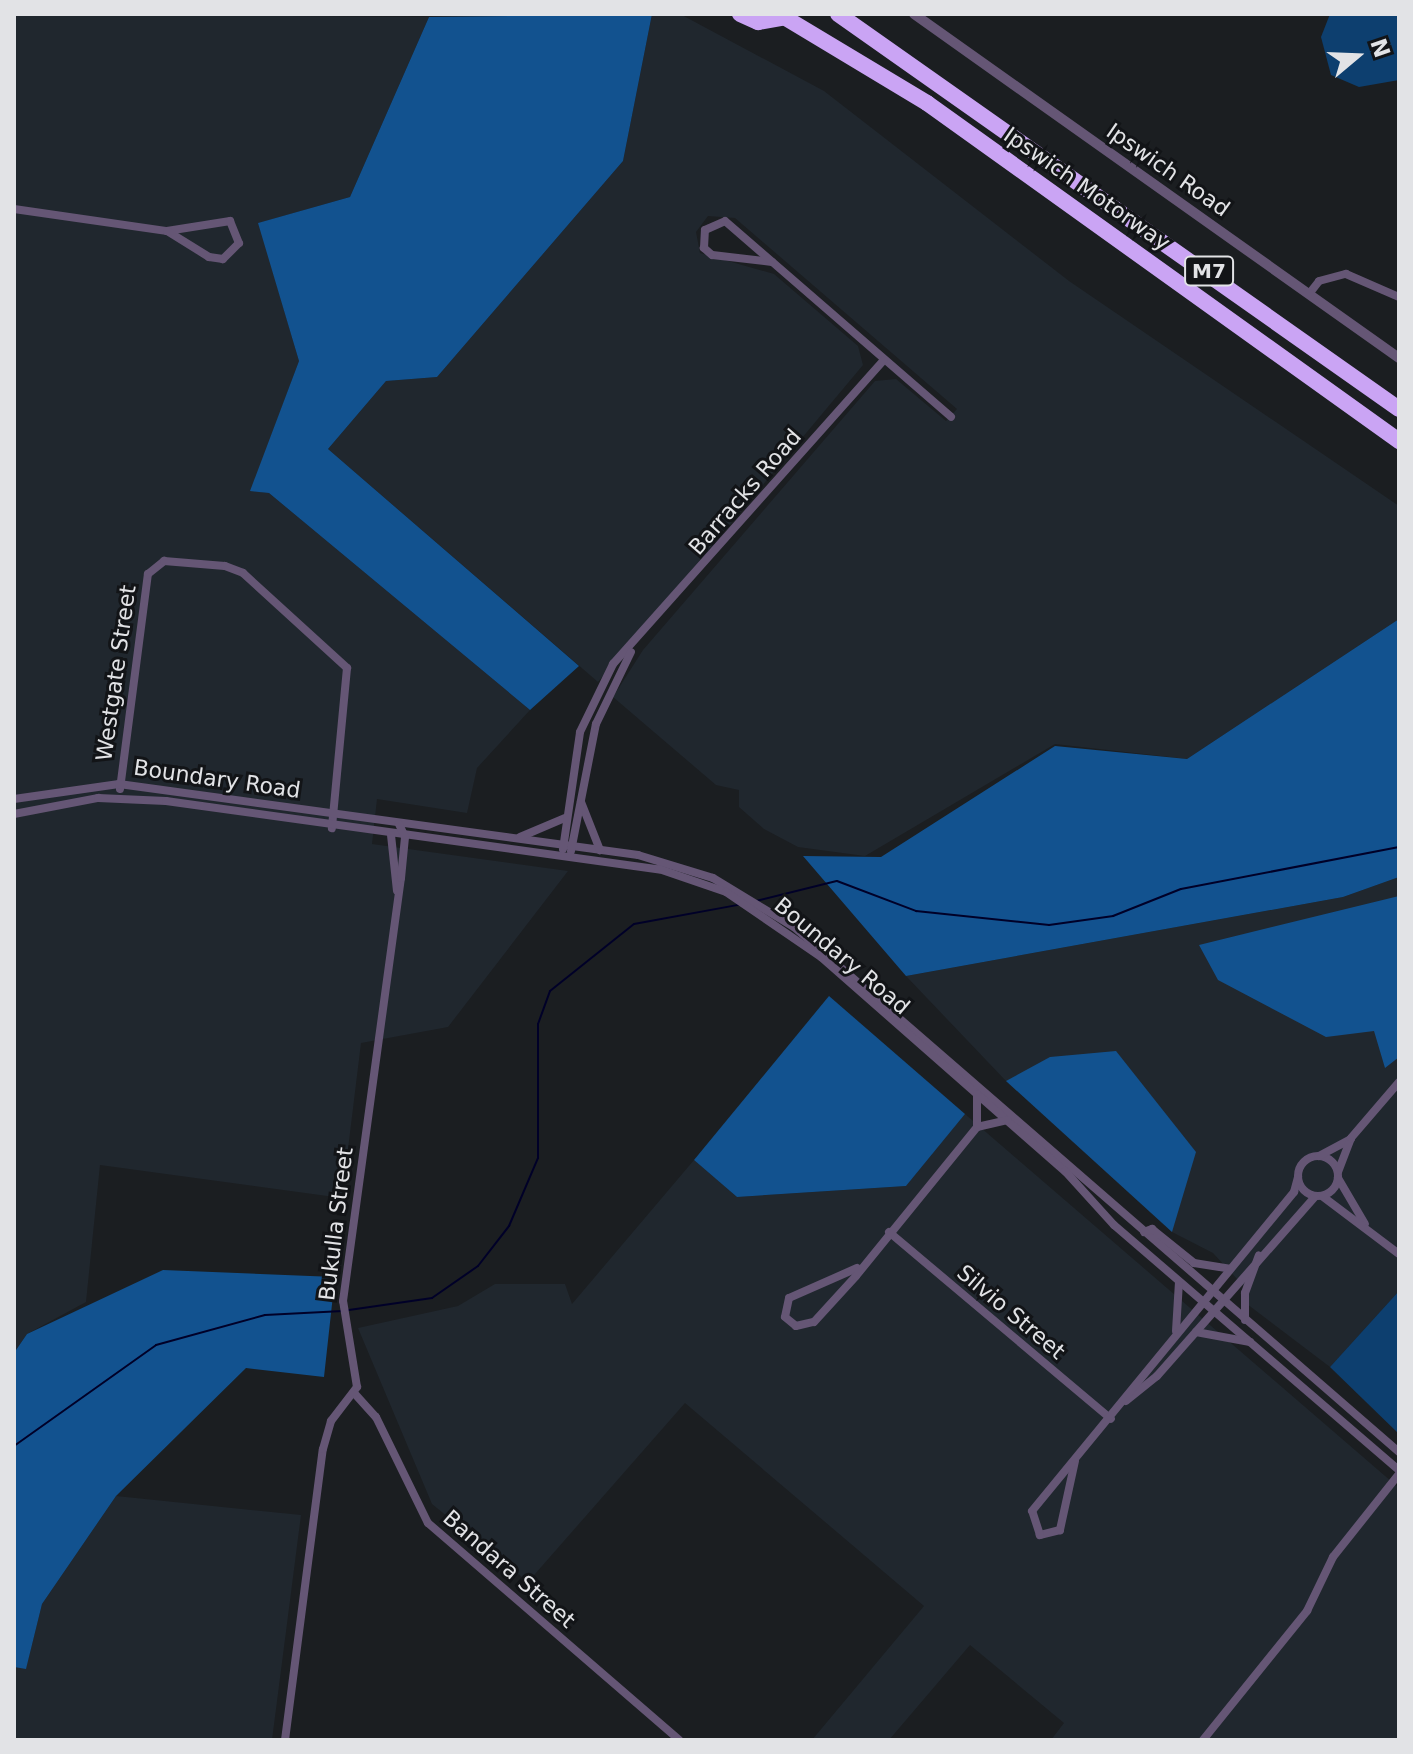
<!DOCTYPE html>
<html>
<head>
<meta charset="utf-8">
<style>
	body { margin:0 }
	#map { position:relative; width:1413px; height:1754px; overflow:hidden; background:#1b1e21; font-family:"DejaVu Sans",sans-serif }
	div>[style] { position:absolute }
	.built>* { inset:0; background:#20272e }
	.green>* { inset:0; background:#0d3f6f }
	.forest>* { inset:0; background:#12528f }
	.stream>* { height:2px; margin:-1px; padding:0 1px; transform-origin:1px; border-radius:1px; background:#000028 }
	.minor>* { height:8px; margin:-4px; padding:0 4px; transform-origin:4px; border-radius:4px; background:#655675 }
	.minor>.ring { margin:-4px; padding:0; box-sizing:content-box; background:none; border:8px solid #655675; border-radius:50% }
	.tertiary>* { height:10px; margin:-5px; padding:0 5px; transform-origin:5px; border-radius:5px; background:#655675 }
	.motorway>* { height:16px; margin:-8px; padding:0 8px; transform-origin:8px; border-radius:8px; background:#caa4f4 }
	span { translate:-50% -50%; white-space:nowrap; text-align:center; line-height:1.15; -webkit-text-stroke:6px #121417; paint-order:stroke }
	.shield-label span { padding:2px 6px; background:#121417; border:2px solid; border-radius:6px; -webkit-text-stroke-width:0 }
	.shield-label { font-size:20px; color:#e2e3e6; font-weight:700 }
	.street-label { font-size:22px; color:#e2e3e6 }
	.frame { position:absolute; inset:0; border:16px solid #e2e3e6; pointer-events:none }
	.north { position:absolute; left:1317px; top:16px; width:80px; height:80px; -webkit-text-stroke:6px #121417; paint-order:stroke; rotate:71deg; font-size:22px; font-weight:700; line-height:32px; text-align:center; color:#e2e3e6 }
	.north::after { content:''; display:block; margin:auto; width:28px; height:36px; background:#e2e3e6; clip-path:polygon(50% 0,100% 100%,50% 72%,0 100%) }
</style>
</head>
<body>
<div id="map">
	<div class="built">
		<div style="clip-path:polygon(14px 14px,429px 17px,350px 197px,259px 223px,299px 361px,251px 491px,269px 493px,530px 710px,477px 768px,467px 813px,377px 799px,372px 844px,568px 871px,448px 1027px,361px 1043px,342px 1198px,100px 1165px,86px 1302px,27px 1334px,14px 1353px)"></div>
		<div style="clip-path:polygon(652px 14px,680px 14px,824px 91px,1069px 281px,1399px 506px,1399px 619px,1187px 759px,1055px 744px,865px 856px,798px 847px,764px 829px,739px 807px,739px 790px,716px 785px,613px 697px,643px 650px,875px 381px,896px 379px,946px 421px,957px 409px,735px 218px,708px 216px,696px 232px,700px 253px,774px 274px,858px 346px,863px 365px,598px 682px,328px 449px,386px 381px,437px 377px,623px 161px)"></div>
		<div style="clip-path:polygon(1399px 877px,1399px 1291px,1330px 1367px,1247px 1304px,1249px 1292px,1213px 1253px,1172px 1232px,1006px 1081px,906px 976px,1343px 897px)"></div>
		<div style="clip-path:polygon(965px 1114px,1399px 1488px,1399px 1740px,1051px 1740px,1064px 1723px,970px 1645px,889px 1740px,812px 1740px,924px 1606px,685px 1403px,528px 1582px,432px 1504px,358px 1328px,458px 1306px,495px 1284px,565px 1284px,572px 1304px,694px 1160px,737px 1197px,906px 1186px)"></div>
		<div style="clip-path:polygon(116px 1496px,301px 1515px,272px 1740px,14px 1740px,14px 1667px,26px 1668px,42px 1604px)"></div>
	</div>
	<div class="green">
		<div style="clip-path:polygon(1330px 14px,1399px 14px,1399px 80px,1359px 87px,1331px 75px,1321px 37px)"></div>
		<div style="clip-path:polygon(1399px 1291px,1399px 1434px,1330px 1367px)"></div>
	</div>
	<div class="forest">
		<div style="clip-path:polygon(652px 14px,623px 161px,437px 377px,386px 381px,328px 449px,579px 666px,530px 710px,269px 493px,250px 491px,299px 361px,258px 223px,350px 197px,429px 17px)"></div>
		<div style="clip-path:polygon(1399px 619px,1399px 877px,1343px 897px,906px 976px,803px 856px,881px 857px,1055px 746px,1187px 759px)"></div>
		<div style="clip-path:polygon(1399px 896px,1399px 1057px,1385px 1068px,1374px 1031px,1326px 1037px,1218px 980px,1199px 945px)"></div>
		<div style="clip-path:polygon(829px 996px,965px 1114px,906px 1186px,737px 1197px,694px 1160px)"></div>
		<div style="clip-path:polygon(1116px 1051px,1196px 1152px,1172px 1232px,1006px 1081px,1050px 1057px)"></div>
		<div style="clip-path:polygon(163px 1270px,335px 1277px,324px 1377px,246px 1368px,116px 1496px,42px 1604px,26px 1669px,14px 1667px,14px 1353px,27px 1334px)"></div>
	</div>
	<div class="stream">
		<div style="left:756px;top:901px;width:83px;rotate:-13.9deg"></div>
		<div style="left:837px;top:881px;width:85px;rotate:20.8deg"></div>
		<div style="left:916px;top:911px;width:134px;rotate:6deg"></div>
		<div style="left:1049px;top:925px;width:65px;rotate:-8deg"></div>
		<div style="left:1113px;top:916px;width:73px;rotate:-21.7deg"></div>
		<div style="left:1181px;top:889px;width:222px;rotate:-10.9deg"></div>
		<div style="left:349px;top:1310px;width:84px;rotate:-8.2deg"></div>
		<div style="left:432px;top:1298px;width:56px;rotate:-34.8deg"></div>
		<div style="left:478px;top:1266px;width:51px;rotate:-52.2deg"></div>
		<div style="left:509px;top:1226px;width:74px;rotate:-66.9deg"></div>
		<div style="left:538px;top:1158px;width:134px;rotate:-90deg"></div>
		<div style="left:538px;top:1024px;width:35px;rotate:-70deg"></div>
		<div style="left:550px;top:991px;width:107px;rotate:-38.6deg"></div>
		<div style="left:634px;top:924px;width:106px;rotate:-10.4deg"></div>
		<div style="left:14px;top:1446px;width:174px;rotate:-35.4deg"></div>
		<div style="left:156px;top:1345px;width:113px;rotate:-15.4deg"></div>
		<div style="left:265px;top:1315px;width:78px;rotate:-2.9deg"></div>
	</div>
	<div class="minor">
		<div style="left:14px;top:209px;width:155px;rotate:8.2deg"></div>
		<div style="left:167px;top:231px;width:64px;rotate:-9deg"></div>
		<div style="left:230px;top:221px;width:24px;rotate:68deg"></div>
		<div style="left:239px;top:243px;width:23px;rotate:135deg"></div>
		<div style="left:223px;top:259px;width:14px;rotate:-172deg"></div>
		<div style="left:209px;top:257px;width:49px;rotate:-148.2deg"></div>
		<div style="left:772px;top:262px;width:60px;rotate:-173.3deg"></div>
		<div style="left:712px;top:255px;width:11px;rotate:-139deg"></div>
		<div style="left:704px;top:248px;width:18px;rotate:-87deg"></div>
		<div style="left:705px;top:230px;width:22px;rotate:-24deg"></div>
		<div style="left:725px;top:221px;width:299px;rotate:40.9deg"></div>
		<div style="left:1309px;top:294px;width:16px;rotate:-52deg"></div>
		<div style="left:1319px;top:281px;width:28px;rotate:-15deg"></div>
		<div style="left:1346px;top:274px;width:58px;rotate:23.5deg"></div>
		<div style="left:120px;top:789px;width:217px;rotate:-82.6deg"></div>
		<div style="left:148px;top:574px;width:21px;rotate:-39deg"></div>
		<div style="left:164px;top:561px;width:61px;rotate:4.7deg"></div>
		<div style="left:225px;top:566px;width:19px;rotate:21deg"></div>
		<div style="left:243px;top:573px;width:141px;rotate:42.4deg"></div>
		<div style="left:347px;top:668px;width:161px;rotate:95.4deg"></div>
		<div style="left:14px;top:799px;width:106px;rotate:-8.1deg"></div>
		<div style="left:119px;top:784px;width:524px;rotate:7.79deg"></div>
		<div style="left:638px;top:855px;width:78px;rotate:17deg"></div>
		<div style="left:713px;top:878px;width:95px;rotate:31.2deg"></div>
		<div style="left:794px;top:927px;width:801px;rotate:40.95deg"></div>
		<div style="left:581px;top:802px;width:52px;rotate:68.4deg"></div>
		<div style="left:14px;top:814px;width:86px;rotate:-10.8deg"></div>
		<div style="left:98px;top:798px;width:68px;rotate:2.5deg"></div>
		<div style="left:166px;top:801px;width:498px;rotate:7.9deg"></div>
		<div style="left:659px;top:869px;width:71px;rotate:18.9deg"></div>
		<div style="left:726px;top:892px;width:115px;rotate:34.4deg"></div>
		<div style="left:821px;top:957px;width:325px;rotate:41.3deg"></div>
		<div style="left:1065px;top:1171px;width:73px;rotate:47.8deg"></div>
		<div style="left:1114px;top:1225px;width:376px;rotate:40.7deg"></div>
		<div style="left:391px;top:835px;width:56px;rotate:83.9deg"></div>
		<div style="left:520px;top:837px;width:49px;rotate:-22.9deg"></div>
		<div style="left:563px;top:849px;width:118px;rotate:-81.7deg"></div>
		<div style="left:580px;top:732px;width:76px;rotate:-64.1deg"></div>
		<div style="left:613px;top:664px;width:407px;rotate:-48.3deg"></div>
		<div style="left:571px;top:851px;width:129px;rotate:-78.9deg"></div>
		<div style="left:596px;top:724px;width:80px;rotate:-64.1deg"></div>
		<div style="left:977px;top:1127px;width:31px;rotate:-13deg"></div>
		<div class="ring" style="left:1298px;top:1156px;width:32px;height:32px"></div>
		<div style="left:1319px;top:1156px;width:36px;rotate:-28deg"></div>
		<div style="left:1338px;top:1172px;width:36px;rotate:-69deg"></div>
		<div style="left:1351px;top:1138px;width:74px;rotate:-49.4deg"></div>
		<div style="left:1338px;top:1178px;width:53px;rotate:59.6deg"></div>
		<div style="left:1322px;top:1196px;width:96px;rotate:37deg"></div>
		<div style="left:889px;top:1232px;width:290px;rotate:40.1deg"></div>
		<div style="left:1144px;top:1232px;width:9px;rotate:-21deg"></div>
		<div style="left:1152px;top:1229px;width:54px;rotate:39deg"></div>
		<div style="left:1194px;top:1263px;width:36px;rotate:9deg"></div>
		<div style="left:857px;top:1268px;width:74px;rotate:156.2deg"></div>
		<div style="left:789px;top:1298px;width:19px;rotate:102deg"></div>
		<div style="left:785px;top:1317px;width:14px;rotate:39deg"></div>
		<div style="left:796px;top:1326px;width:18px;rotate:-13deg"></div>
		<div style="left:814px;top:1322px;width:62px;rotate:-47.6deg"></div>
		<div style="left:856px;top:1276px;width:192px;rotate:-50.9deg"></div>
		<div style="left:977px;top:1127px;width:33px;rotate:-90deg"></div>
		<div style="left:1245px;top:1320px;width:27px;rotate:-90deg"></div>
		<div style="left:1245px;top:1293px;width:40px;rotate:-69.8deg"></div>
		<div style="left:1176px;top:1331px;width:49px;rotate:-86.5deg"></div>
		<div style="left:1196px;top:1332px;width:55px;rotate:10.5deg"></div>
		<div style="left:355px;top:1394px;width:31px;rotate:48deg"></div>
		<div style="left:376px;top:1417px;width:118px;rotate:63.9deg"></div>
		<div style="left:428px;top:1523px;width:332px;rotate:40.8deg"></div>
		<div style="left:1126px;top:1401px;width:40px;rotate:-39deg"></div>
		<div style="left:1157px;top:1376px;width:239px;rotate:-48.6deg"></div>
		<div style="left:1075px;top:1461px;width:71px;rotate:102.3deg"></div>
		<div style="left:1060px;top:1530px;width:21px;rotate:166deg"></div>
		<div style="left:1040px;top:1535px;width:25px;rotate:-108deg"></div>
		<div style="left:1032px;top:1511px;width:413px;rotate:-50.6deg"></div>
		<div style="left:1294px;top:1192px;width:16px;rotate:-75deg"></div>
		<div style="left:285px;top:1740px;width:293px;rotate:-82.6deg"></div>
		<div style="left:323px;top:1449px;width:29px;rotate:-74deg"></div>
		<div style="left:331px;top:1421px;width:43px;rotate:-52.6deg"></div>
		<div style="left:357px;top:1387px;width:87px;rotate:-99.2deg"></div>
		<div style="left:343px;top:1301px;width:427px;rotate:-82.2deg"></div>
		<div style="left:401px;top:878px;width:41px;rotate:-84.4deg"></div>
		<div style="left:405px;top:837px;width:14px;rotate:-115deg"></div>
		<div style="left:1203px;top:1740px;width:166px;rotate:-51.1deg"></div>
		<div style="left:1307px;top:1611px;width:60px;rotate:-64.3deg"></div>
		<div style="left:1333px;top:1557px;width:106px;rotate:-51.5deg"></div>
	</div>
	<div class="tertiary">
		<div style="left:914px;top:14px;width:595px;rotate:35.35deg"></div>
	</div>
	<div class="motorway">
		<div style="left:740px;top:14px;width:20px;rotate:24deg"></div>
		<div style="left:758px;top:22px;width:27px;rotate:-10deg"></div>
		<div style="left:779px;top:14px;width:173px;rotate:31deg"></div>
		<div style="left:927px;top:103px;width:581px;rotate:35.61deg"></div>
		<div style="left:838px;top:14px;width:686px;rotate:35.15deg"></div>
	</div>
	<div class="shield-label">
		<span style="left:1209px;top:271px">M7</span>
	</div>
	<div class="street-label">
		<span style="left:1168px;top:170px;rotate:35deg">Ipswich Road</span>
		<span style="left:1087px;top:189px;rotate:35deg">Ipswich Motorway</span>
		<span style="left:745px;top:492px;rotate:-49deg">Barracks Road</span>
		<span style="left:116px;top:673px;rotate:-82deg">Westgate Street</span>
		<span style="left:217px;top:779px;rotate:8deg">Boundary Road</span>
		<span style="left:842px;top:956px;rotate:40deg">Boundary Road</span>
		<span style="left:336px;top:1224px;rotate:-83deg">Bukulla Street</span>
		<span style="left:1011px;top:1312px;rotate:40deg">Silvio Street</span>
		<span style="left:509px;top:1569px;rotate:41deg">Bandara Street</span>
	</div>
	<div class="frame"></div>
	<div class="north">N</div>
</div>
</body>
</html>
